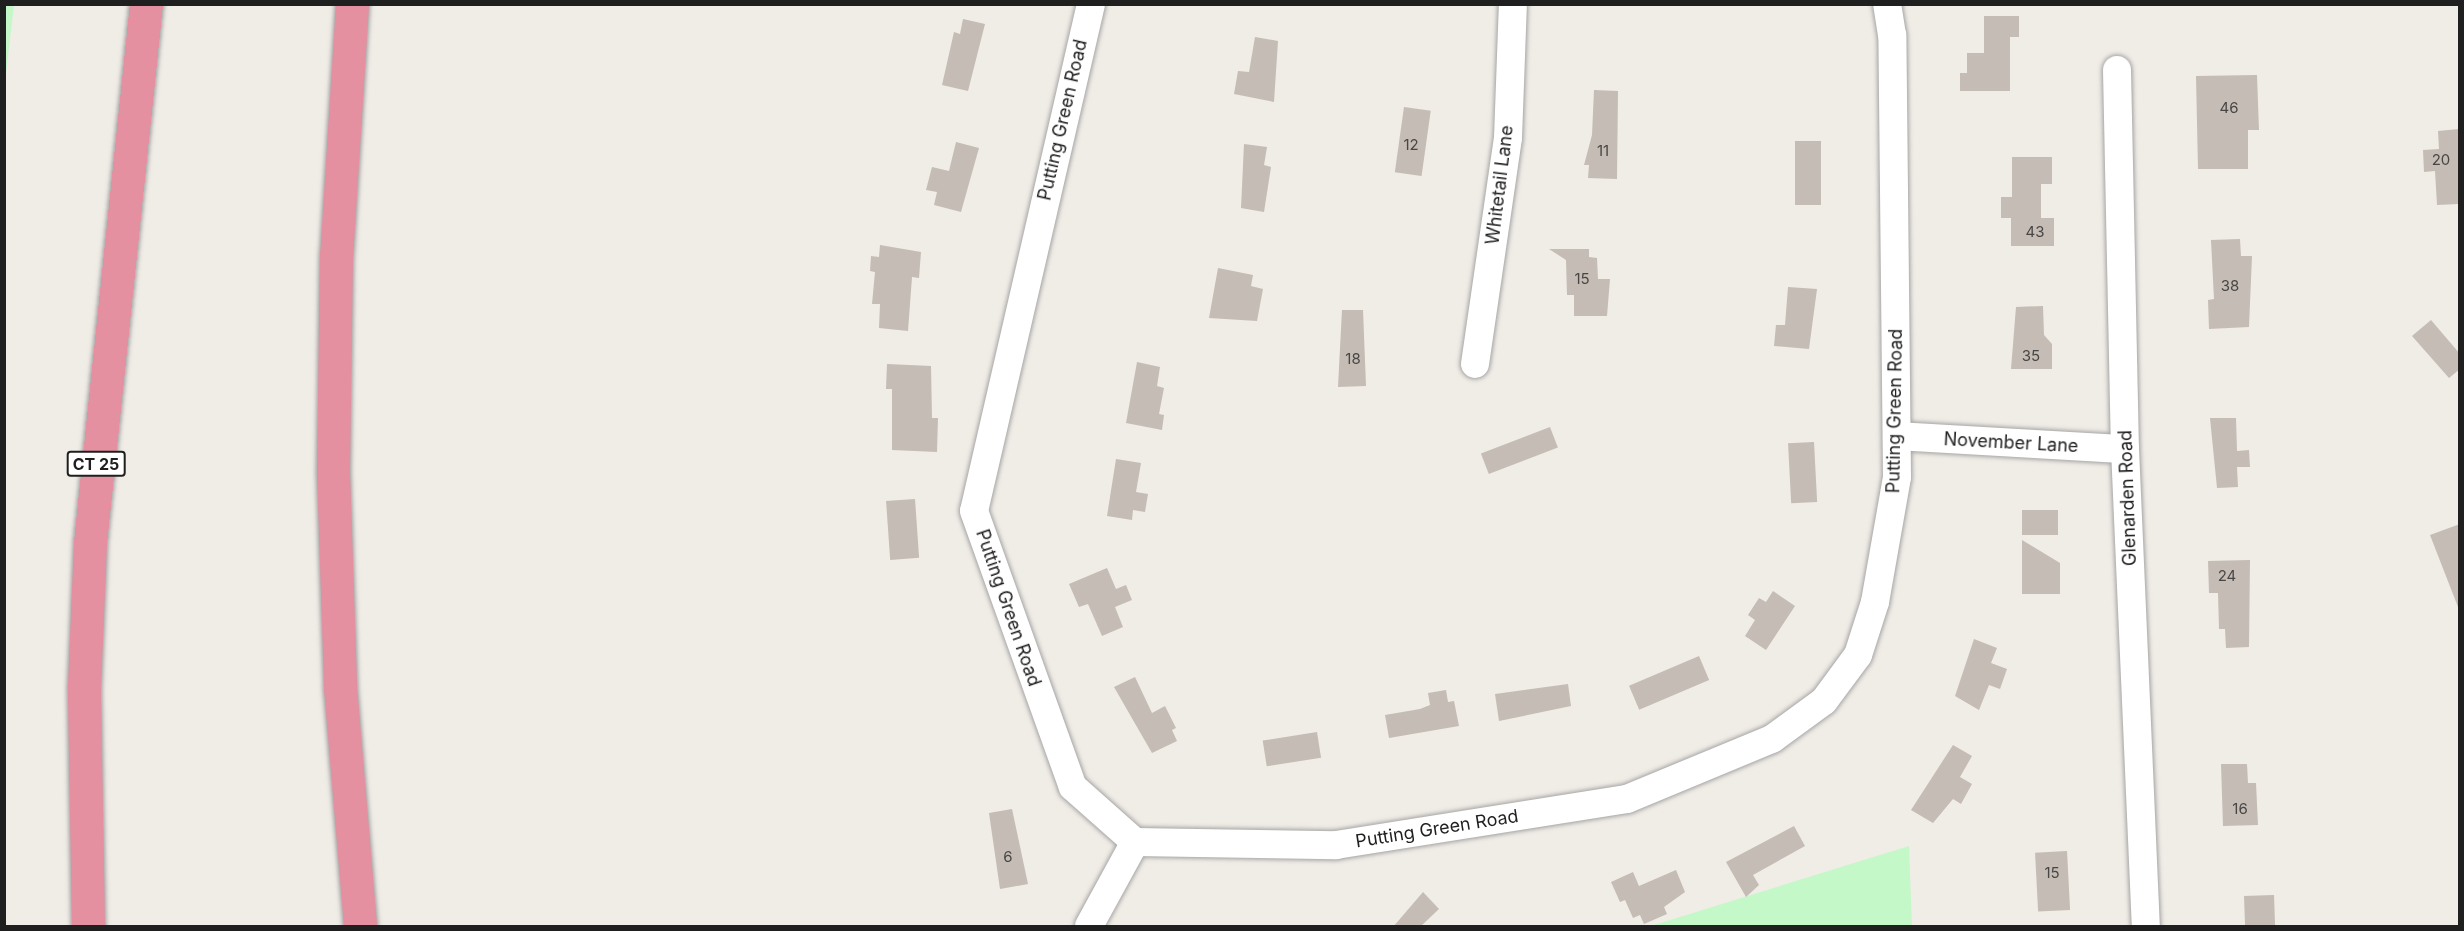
<!DOCTYPE html>
<html>
<head>
<meta charset="utf-8">
<style>
	body { margin:0 }
	#map { position:relative; width:2464px; height:931px; overflow:hidden; background:#f0ece6; font-family:Inter,sans-serif }
	div>[style] { position:absolute }
	.park>* { inset:0; background:#c5f8c8 }
	.building>* { inset:0; background:#c4bcb5; transform-origin:0 0 }
	.roads { filter:drop-shadow(0 0 2px #a6a6a6) drop-shadow(0 0 2px #a6a6a6) }
	.minor>* { height:28px; margin:-14px; padding:0 14px; transform-origin:14px; border-radius:14px; background:#fff }
	.highway>* { height:33px; margin:-16.5px; padding:0 16.5px; transform-origin:16.5px; border-radius:16.5px; background:#e490a1 }
	span { translate:-50% -50%; white-space:nowrap; text-align:center; line-height:1.15; -webkit-text-stroke:4.5px #fff; paint-order:stroke }
	.number-label { font-size:15px; color:#484644 }
	.number-label span { -webkit-text-stroke-width:0 }
	.shield-label span { padding:2px 4px; background:#fff; border:2px solid; border-radius:4px; -webkit-text-stroke-width:0 }
	.shield-label { font-size:16px; color:#1f1f1f; font-weight:700 }
	.street-label { font-size:18px; color:#1f1f1f }
	.frame { position:absolute; inset:0; border:6px solid #1f1f1f; pointer-events:none }
</style>
</head>
<body>
<div id="map">
	<div class="park">
		<div style="clip-path:polygon(5px 4px,14px 5px,5px 82px,4px 5px)"></div>
		<div style="clip-path:polygon(1909px 846px,1912px 926px,1651px 926px)"></div>
	</div>
	<div class="building">
		<div style="clip-path:polygon(1984px 16px,2019px 16px,2019px 37px,2010px 37px,2010px 91px,1960px 91px,1960px 73px,1967px 73px,1967px 53px,1984px 53px)"></div>
		<div style="clip-path:polygon(963px 19px,985px 24px,968px 91px,942px 85px,954px 32px,960px 34px)"></div>
		<div style="clip-path:polygon(1255px 37px,1278px 41px,1274px 102px,1234px 94px,1238px 71px,1249px 72px)"></div>
		<div style="clip-path:polygon(2257px 75px,2259px 130px,2248px 130px,2248px 169px,2198px 169px,2196px 76px)"></div>
		<div style="clip-path:polygon(1594px 90px,1618px 91px,1617px 179px,1588px 178px,1589px 165px,1584px 165px,1592px 135px)"></div>
		<div style="left:1404px;top:107px;width:27px;height:66px;rotate:8deg"></div>
		<div style="clip-path:polygon(2459px 129px,2458px 204px,2437px 205px,2435px 171px,2424px 172px,2423px 150px,2439px 149px,2438px 131px)"></div>
		<div style="left:1795px;top:141px;width:26px;height:64px"></div>
		<div style="clip-path:polygon(956px 142px,979px 148px,961px 212px,934px 205px,937px 192px,926px 190px,932px 167px,949px 171px)"></div>
		<div style="clip-path:polygon(1244px 144px,1267px 147px,1264px 165px,1271px 167px,1264px 212px,1241px 208px)"></div>
		<div style="clip-path:polygon(2012px 157px,2052px 157px,2052px 184px,2041px 184px,2041px 218px,2054px 218px,2054px 246px,2011px 246px,2011px 218px,2001px 218px,2001px 197px,2012px 197px)"></div>
		<div style="clip-path:polygon(2240px 239px,2241px 256px,2252px 256px,2249px 327px,2209px 329px,2208px 300px,2214px 299px,2211px 240px)"></div>
		<div style="clip-path:polygon(880px 245px,921px 252px,919px 278px,912px 277px,908px 331px,879px 328px,880px 304px,872px 304px,875px 272px,870px 271px,871px 256px,879px 257px)"></div>
		<div style="clip-path:polygon(1549px 249px,1589px 249px,1589px 257px,1597px 258px,1598px 279px,1610px 279px,1607px 316px,1574px 316px,1574px 295px,1567px 295px,1566px 260px)"></div>
		<div style="clip-path:polygon(1218px 268px,1253px 275px,1251px 286px,1263px 289px,1257px 321px,1209px 318px)"></div>
		<div style="clip-path:polygon(1788px 287px,1817px 289px,1809px 349px,1774px 346px,1776px 325px,1785px 325px)"></div>
		<div style="clip-path:polygon(2043px 306px,2044px 335px,2052px 344px,2052px 369px,2011px 369px,2016px 307px)"></div>
		<div style="clip-path:polygon(1342px 310px,1363px 310px,1366px 386px,1338px 387px)"></div>
		<div style="clip-path:polygon(2431px 320px,2460px 354px,2460px 369px,2449px 378px,2412px 336px)"></div>
		<div style="clip-path:polygon(1137px 362px,1160px 367px,1157px 386px,1164px 388px,1159px 414px,1164px 415px,1162px 430px,1126px 423px)"></div>
		<div style="clip-path:polygon(887px 364px,931px 366px,932px 418px,938px 418px,937px 452px,892px 450px,892px 389px,886px 389px)"></div>
		<div style="clip-path:polygon(2210px 418px,2236px 418px,2237px 451px,2249px 450px,2250px 467px,2237px 467px,2238px 487px,2217px 488px)"></div>
		<div style="left:1550px;top:427px;width:22px;height:74px;rotate:69deg"></div>
		<div style="left:1814px;top:442px;width:60px;height:26px;rotate:87deg"></div>
		<div style="clip-path:polygon(1116px 459px,1141px 463px,1136px 492px,1148px 494px,1145px 512px,1133px 510px,1132px 520px,1107px 516px)"></div>
		<div style="left:915px;top:499px;width:59px;height:29px;rotate:86deg"></div>
		<div style="left:2058px;top:510px;width:25px;height:36px;rotate:90deg"></div>
		<div style="clip-path:polygon(2460px 524px,2460px 607px,2458px 607px,2430px 535px)"></div>
		<div style="clip-path:polygon(2022px 540px,2060px 563px,2060px 594px,2022px 594px)"></div>
		<div style="clip-path:polygon(2250px 560px,2249px 647px,2226px 648px,2225px 629px,2219px 629px,2218px 593px,2209px 593px,2208px 561px)"></div>
		<div style="clip-path:polygon(1107px 568px,1116px 589px,1126px 585px,1132px 600px,1115px 607px,1123px 627px,1102px 636px,1088px 604px,1079px 607px,1069px 584px)"></div>
		<div style="clip-path:polygon(1773px 591px,1795px 606px,1766px 650px,1745px 636px,1755px 620px,1748px 615px,1759px 598px,1766px 602px)"></div>
		<div style="clip-path:polygon(1974px 639px,1997px 648px,1991px 663px,2007px 669px,2000px 689px,1989px 685px,1979px 710px,1955px 696px)"></div>
		<div style="left:1699px;top:656px;width:26px;height:76px;rotate:67deg"></div>
		<div style="clip-path:polygon(1135px 677px,1152px 713px,1165px 706px,1176px 728px,1172px 730px,1177px 741px,1152px 753px,1114px 687px)"></div>
		<div style="clip-path:polygon(1568px 684px,1571px 706px,1499px 721px,1495px 694px)"></div>
		<div style="clip-path:polygon(1446px 690px,1448px 702px,1454px 701px,1459px 726px,1389px 738px,1385px 715px,1420px 709px,1430px 705px,1428px 693px)"></div>
		<div style="left:1317px;top:732px;width:26px;height:55px;rotate:81deg"></div>
		<div style="clip-path:polygon(1953px 745px,1972px 756px,1960px 777px,1972px 784px,1961px 804px,1953px 799px,1933px 823px,1911px 810px)"></div>
		<div style="clip-path:polygon(2221px 764px,2247px 764px,2248px 783px,2256px 783px,2258px 825px,2223px 826px)"></div>
		<div style="clip-path:polygon(1012px 809px,1028px 884px,1000px 889px,989px 813px)"></div>
		<div style="clip-path:polygon(1794px 826px,1805px 846px,1753px 875px,1759px 885px,1746px 897px,1726px 862px)"></div>
		<div style="left:2067px;top:851px;width:59px;height:32px;rotate:87deg"></div>
		<div style="clip-path:polygon(1676px 870px,1685px 892px,1664px 907px,1667px 914px,1644px 924px,1640px 915px,1633px 918px,1625px 900px,1620px 902px,1611px 882px,1633px 872px,1639px 886px)"></div>
		<div style="clip-path:polygon(1423px 892px,1439px 909px,1420px 927px,1393px 927px)"></div>
		<div style="left:2274px;top:895px;width:32px;height:30px;rotate:88deg"></div>
	</div>
	<div class="roads">
		<div class="minor">
			<div style="left:1091px;top:4px;width:520px;rotate:102.99deg"></div>
			<div style="left:974px;top:511px;width:293px;rotate:70.3deg"></div>
			<div style="left:1073px;top:787px;width:83px;rotate:41.6deg"></div>
			<div style="left:1135px;top:842px;width:201px;rotate:0.9deg"></div>
			<div style="left:1336px;top:845px;width:295px;rotate:-9deg"></div>
			<div style="left:1627px;top:799px;width:157px;rotate:-22.5deg"></div>
			<div style="left:1772px;top:739px;width:64px;rotate:-36.2deg"></div>
			<div style="left:1824px;top:701px;width:57px;rotate:-53.5deg"></div>
			<div style="left:1858px;top:655px;width:56px;rotate:-72.2deg"></div>
			<div style="left:1875px;top:602px;width:127px;rotate:-80deg"></div>
			<div style="left:1897px;top:477px;width:442px;rotate:-90.6deg"></div>
			<div style="left:1892px;top:35px;width:31px;rotate:-99deg"></div>
			<div style="left:2117px;top:70px;width:379px;rotate:88.8deg"></div>
			<div style="left:2125px;top:449px;width:477px;rotate:87.5deg"></div>
			<div style="left:1475px;top:364px;width:228px;rotate:-81.7deg"></div>
			<div style="left:1508px;top:138px;width:134px;rotate:-87.9deg"></div>
			<div style="left:1897px;top:436px;width:228px;rotate:3.3deg"></div>
			<div style="left:1089px;top:926px;width:96px;rotate:-61.3deg"></div>
		</div>
		<div class="highway">
			<div style="left:352px;top:4px;width:252px;rotate:93.6deg"></div>
			<div style="left:336px;top:255px;width:217px;rotate:90.8deg"></div>
			<div style="left:333px;top:472px;width:215px;rotate:88.1deg"></div>
			<div style="left:340px;top:687px;width:240px;rotate:85.2deg"></div>
			<div style="left:88px;top:926px;width:240px;rotate:-91deg"></div>
			<div style="left:84px;top:686px;width:144px;rotate:-87.6deg"></div>
			<div style="left:90px;top:542px;width:541px;rotate:-84.06deg"></div>
		</div>
	</div>
	<div class="number-label">
		<span style="left:2229px;top:108px">46</span>
		<span style="left:1411px;top:145px">12</span>
		<span style="left:1603px;top:151px">11</span>
		<span style="left:2441px;top:160px">20</span>
		<span style="left:2035px;top:232px">43</span>
		<span style="left:1582px;top:279px">15</span>
		<span style="left:2230px;top:286px">38</span>
		<span style="left:2031px;top:356px">35</span>
		<span style="left:1353px;top:359px">18</span>
		<span style="left:2227px;top:576px">24</span>
		<span style="left:2240px;top:809px">16</span>
		<span style="left:1008px;top:857px">6</span>
		<span style="left:2052px;top:873px">15</span>
	</div>
	<div class="shield-label">
		<span style="left:96px;top:464px">CT 25</span>
	</div>
	<div class="street-label">
		<span style="left:1063px;top:120px;rotate:-77deg">Putting Green Road</span>
		<span style="left:1500px;top:185px;rotate:-83deg">Whitetail Lane</span>
		<span style="left:1895px;top:411px;rotate:-89deg">Putting Green Road</span>
		<span style="left:2011px;top:443px;rotate:3deg">November Lane</span>
		<span style="left:2128px;top:498px;rotate:-92deg">Glenarden Road</span>
		<span style="left:1008px;top:608px;rotate:71deg">Putting Green Road</span>
		<span style="left:1437px;top:829px;rotate:-9deg">Putting Green Road</span>
	</div>
	<div class="frame"></div>
</div>
</body>
</html>
